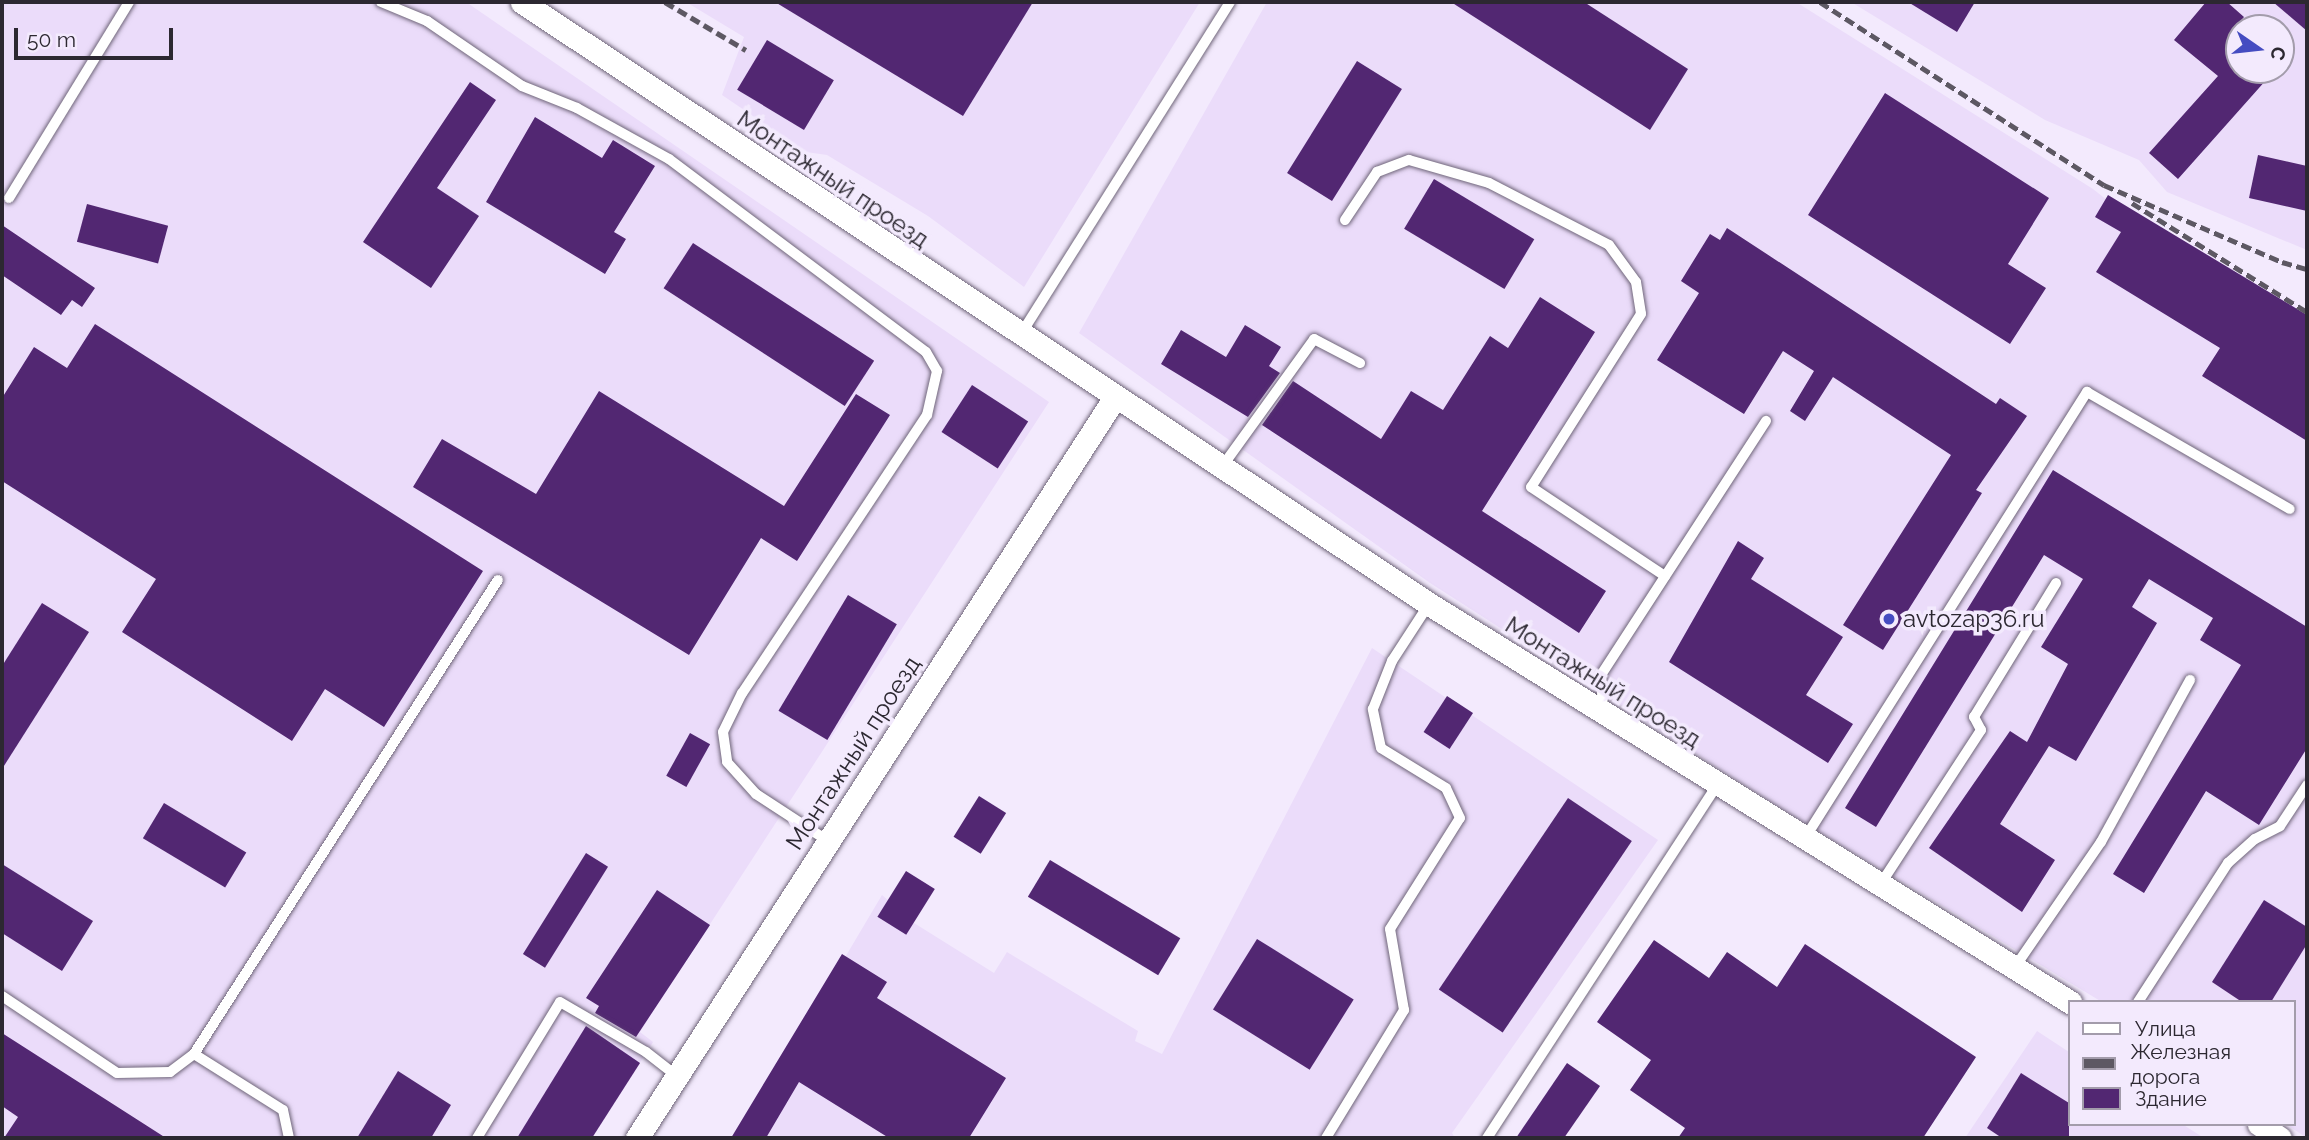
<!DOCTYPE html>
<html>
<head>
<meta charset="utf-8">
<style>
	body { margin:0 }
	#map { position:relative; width:2309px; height:1140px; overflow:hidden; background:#f3eafd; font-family:Raleway,sans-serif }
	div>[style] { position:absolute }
	.built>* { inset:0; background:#ebdcfa }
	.building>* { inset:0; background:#522772; transform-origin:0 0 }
	.roads { filter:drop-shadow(0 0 2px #6f6579) drop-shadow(0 0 2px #6f6579) }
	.service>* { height:10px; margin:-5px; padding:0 5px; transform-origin:5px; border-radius:5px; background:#fff }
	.minor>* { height:23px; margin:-11.5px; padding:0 11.5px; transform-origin:11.5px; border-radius:11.5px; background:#fff }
	.rail>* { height:5px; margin-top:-2.5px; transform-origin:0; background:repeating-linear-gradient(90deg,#5d5863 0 10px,transparent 0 15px) }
	.dots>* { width:19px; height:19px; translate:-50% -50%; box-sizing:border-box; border:4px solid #f3eafd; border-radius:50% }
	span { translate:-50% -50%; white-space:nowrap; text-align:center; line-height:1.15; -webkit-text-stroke:7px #f3eafd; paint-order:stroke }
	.street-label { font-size:24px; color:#2c2831 }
	.poi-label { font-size:24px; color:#2c2831 }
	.left { translate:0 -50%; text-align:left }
	.frame { position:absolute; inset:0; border:4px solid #2c2831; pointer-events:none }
	.legend { position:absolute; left:2068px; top:1000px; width:228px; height:126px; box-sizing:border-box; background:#f3eafd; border:2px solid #a39cab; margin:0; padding:9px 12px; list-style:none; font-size:21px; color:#2c2831 }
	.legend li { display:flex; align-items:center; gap:14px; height:35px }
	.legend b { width:35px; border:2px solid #a39cab }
	.north { position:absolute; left:2225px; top:14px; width:70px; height:70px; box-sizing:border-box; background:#f3eafd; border:2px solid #a39cab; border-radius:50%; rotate:104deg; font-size:19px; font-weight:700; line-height:28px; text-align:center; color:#2c2831 }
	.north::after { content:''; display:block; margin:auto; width:24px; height:32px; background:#454cc1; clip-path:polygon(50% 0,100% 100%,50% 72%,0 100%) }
	.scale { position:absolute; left:14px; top:28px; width:159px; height:32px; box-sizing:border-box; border:4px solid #2c2831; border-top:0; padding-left:9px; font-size:21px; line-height:24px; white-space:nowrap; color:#2c2831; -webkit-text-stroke:5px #f3eafd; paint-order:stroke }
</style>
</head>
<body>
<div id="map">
	<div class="built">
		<div style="clip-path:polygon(2px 2px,466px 2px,1049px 402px,640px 1032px,653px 1042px,592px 1138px,2px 1138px)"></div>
		<div style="clip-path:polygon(686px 2px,1200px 2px,1024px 287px,928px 216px,827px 155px,806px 152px,722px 95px,744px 37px)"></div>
		<div style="clip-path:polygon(1267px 2px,1796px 2px,2093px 189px,2127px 216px,2243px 277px,2307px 319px,2307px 1138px,2286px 1124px,2293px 1124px,2293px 1002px,2102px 1002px,1793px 816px,1430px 583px,1079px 333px)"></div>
		<div style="clip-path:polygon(evenodd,1851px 2px,2307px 2px,2307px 250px,2167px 192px,2139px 160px,2045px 120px,1851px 2px,2239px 28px,2281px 28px,2281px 70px,2239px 70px,2239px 28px)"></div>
		<div style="clip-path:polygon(1372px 648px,1658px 840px,1452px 1133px,1455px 1138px,738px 1138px,882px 895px,914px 923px,994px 973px,1007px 952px,1138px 1031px,1135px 1041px,1162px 1054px)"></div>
		<div style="clip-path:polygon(2037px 1031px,2069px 1052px,2069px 1124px,2182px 1124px,2204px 1138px,1965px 1138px)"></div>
	</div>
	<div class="building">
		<div style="clip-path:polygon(775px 2px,1033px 2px,963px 116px)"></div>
		<div style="clip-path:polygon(1451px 2px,1584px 2px,1688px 69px,1650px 130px)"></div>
		<div style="clip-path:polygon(1908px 2px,1975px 2px,1957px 32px)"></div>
		<div style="clip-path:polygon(2206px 2px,2227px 2px,2244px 17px,2239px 23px,2239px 70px,2275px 70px,2178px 179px,2149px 153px,2218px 76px,2174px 40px)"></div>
		<div style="clip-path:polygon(2273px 2px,2307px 2px,2307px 31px)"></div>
		<div style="left:767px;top:40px;width:78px;height:58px;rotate:31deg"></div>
		<div style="left:1357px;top:61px;width:53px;height:132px;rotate:32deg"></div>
		<div style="clip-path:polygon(470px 82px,496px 100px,437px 188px,479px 216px,431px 288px,363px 242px)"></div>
		<div style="clip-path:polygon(1885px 93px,2049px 198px,2008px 264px,2046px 288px,2010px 344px,1808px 215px)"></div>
		<div style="clip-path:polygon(535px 117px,602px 158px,613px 140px,655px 166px,614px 232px,626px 239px,605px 274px,486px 202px)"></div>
		<div style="clip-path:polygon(2258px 155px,2307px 166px,2307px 211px,2249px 198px)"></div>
		<div style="left:1434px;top:179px;width:117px;height:58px;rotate:31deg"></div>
		<div style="clip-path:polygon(2108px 195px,2307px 315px,2307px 441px,2202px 376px,2220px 348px,2096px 272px,2121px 232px,2095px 217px)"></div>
		<div style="left:87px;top:204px;width:84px;height:39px;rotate:15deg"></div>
		<div style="clip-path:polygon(2px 225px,95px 288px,82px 307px,72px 300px,61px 315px,2px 275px)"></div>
		<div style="clip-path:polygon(1727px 228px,1996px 404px,2000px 398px,2027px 416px,1976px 490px,1982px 493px,1883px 650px,1843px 625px,1951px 455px,1833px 377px,1805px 421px,1790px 411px,1814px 371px,1783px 351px,1744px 414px,1657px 360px,1699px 293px,1681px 281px,1710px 234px,1720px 240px)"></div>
		<div style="left:693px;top:243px;width:216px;height:54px;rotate:33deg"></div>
		<div style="clip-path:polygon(1540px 297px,1595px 332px,1482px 511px,1606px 591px,1579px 633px,1262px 425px,1293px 381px,1381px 439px,1411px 391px,1443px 410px,1490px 336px,1508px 348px)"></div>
		<div style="clip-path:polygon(95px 324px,483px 571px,384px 727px,325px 689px,292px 741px,122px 632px,156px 579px,2px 481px,2px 398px,34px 347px,67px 368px)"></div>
		<div style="clip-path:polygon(1245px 325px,1281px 347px,1269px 366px,1280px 373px,1248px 417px,1161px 364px,1181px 330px,1226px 357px)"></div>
		<div style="left:972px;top:385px;width:67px;height:56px;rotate:33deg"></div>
		<div style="clip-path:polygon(599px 391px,784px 506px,856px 394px,890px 415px,797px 561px,761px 538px,689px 655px,413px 487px,442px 439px,536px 494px)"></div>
		<div style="clip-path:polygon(2053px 470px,2307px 627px,2307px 748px,2259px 825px,2206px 791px,2144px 893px,2113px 874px,2241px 665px,2200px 640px,2213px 618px,2149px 579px,2132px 607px,2157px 623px,2076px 761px,2049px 746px,2000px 824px,2055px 860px,2022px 912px,1929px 848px,2010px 731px,2027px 742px,2068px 664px,2041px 647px,2083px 579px,2044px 555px,1876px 827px,1845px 808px)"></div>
		<div style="clip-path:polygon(1738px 541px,1764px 558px,1751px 579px,1843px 637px,1806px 695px,1853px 724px,1828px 763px,1669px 662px)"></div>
		<div style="left:848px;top:595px;width:57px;height:135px;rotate:31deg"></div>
		<div style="clip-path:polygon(42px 603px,89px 632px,2px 769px,2px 666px)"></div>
		<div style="left:1447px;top:696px;width:31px;height:43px;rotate:33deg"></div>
		<div style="left:690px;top:733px;width:23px;height:49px;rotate:29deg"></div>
		<div style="left:979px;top:796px;width:32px;height:48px;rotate:32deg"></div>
		<div style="left:1568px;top:798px;width:77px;height:231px;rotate:34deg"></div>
		<div style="left:164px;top:803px;width:96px;height:41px;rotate:31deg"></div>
		<div style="left:586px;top:853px;width:26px;height:119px;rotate:32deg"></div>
		<div style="left:1050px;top:860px;width:152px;height:43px;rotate:31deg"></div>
		<div style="clip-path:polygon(2px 864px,93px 921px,62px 971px,2px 933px)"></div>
		<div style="left:906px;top:871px;width:34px;height:54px;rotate:32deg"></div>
		<div style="clip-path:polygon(657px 890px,710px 925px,636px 1037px,595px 1013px,599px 1006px,586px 998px)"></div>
		<div style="clip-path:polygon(2264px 900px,2307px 927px,2307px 944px,2271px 1002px,2242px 1002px,2212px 982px)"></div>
		<div style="left:1257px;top:939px;width:114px;height:83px;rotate:32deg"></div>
		<div style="clip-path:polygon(1654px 940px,1709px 978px,1727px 952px,1777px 987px,1805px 944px,1976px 1057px,1923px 1138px,1678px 1138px,1685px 1128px,1630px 1090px,1651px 1060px,1597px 1022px)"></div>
		<div style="clip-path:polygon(842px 954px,887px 982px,877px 998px,1006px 1078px,969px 1138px,889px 1138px,799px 1082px,766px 1138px,731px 1138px)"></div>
		<div style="clip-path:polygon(586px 1026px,640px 1063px,592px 1138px,517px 1138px)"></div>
		<div style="clip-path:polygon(2px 1033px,166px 1138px,4px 1138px,18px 1117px,2px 1106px)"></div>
		<div style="clip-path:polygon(1567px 1063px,1600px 1086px,1564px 1138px,1516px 1138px)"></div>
		<div style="clip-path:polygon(398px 1071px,451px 1105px,431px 1138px,357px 1138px)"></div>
		<div style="clip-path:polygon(2021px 1073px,2069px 1103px,2069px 1138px,2002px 1138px,1987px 1128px)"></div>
	</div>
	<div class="roads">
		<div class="service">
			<div style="left:381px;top:2px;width:50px;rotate:22.4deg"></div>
			<div style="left:427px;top:21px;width:115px;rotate:34.4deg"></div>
			<div style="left:522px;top:86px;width:59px;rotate:21.8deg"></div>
			<div style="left:577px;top:108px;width:105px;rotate:29deg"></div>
			<div style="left:669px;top:159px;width:321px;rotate:36.9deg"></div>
			<div style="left:926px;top:352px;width:22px;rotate:60deg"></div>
			<div style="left:937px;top:371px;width:45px;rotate:102.8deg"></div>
			<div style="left:927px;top:415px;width:334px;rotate:123.6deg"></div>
			<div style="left:742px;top:693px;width:43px;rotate:116deg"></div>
			<div style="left:723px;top:732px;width:30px;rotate:82deg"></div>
			<div style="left:727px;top:762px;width:43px;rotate:47.8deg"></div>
			<div style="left:756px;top:794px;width:86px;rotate:33.1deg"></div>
			<div style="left:9px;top:198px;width:230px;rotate:-58.5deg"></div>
			<div style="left:1345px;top:220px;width:58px;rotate:-56.3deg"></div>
			<div style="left:1377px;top:172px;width:34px;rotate:-21deg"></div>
			<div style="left:1409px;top:160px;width:83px;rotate:16deg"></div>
			<div style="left:1489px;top:183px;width:135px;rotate:27.3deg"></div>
			<div style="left:1609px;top:245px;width:46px;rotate:53.9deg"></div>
			<div style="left:1636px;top:282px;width:32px;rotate:81deg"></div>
			<div style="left:1641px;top:314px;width:205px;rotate:122.4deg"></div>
			<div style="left:1531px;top:487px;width:161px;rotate:33.6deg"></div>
			<div style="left:1021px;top:334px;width:392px;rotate:-57.8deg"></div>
			<div style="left:1224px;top:464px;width:154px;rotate:-54.2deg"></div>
			<div style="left:1314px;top:339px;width:52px;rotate:27.6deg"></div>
			<div style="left:1603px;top:711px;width:36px;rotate:-93deg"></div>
			<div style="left:1601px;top:675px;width:303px;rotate:-57deg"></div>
			<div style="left:1805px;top:838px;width:528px;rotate:-57.7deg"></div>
			<div style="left:2087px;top:392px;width:234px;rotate:30deg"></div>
			<div style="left:1880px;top:885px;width:185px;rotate:-56.9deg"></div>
			<div style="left:1981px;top:730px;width:15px;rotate:-118deg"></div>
			<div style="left:1974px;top:717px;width:157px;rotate:-58.5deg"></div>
			<div style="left:2015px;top:967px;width:152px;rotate:-55.5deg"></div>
			<div style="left:2101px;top:842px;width:185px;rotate:-61.2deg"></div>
			<div style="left:2px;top:996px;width:138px;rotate:33.8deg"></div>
			<div style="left:117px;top:1073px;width:53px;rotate:-1.1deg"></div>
			<div style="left:170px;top:1072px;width:30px;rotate:-37deg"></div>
			<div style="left:194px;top:1054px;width:563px;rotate:-57.33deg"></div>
			<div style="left:2138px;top:1002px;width:166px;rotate:-57.1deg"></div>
			<div style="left:2228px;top:863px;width:36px;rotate:-42deg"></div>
			<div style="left:2255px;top:839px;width:28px;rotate:-27deg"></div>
			<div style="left:2280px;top:826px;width:49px;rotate:-56.6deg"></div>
			<div style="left:194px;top:1054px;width:105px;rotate:32.2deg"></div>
			<div style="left:283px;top:1110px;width:29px;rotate:78deg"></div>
			<div style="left:477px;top:1138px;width:159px;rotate:-58.6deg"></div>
			<div style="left:560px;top:1002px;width:99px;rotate:30.2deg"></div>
			<div style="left:646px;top:1052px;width:39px;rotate:38deg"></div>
			<div style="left:1326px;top:1138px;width:150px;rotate:-58.6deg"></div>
			<div style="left:1404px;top:1010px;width:82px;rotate:-99.8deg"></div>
			<div style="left:1390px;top:929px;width:131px;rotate:-57.8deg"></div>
			<div style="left:1460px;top:818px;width:33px;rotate:-115deg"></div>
			<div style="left:1446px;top:788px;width:76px;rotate:-148.4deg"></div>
			<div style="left:1381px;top:748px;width:40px;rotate:-102deg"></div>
			<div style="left:1373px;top:709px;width:52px;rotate:-68.4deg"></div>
			<div style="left:1392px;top:661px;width:68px;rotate:-57deg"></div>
			<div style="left:1487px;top:1138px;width:423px;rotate:-56.9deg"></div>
		</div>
		<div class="minor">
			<div style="left:522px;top:2px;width:1089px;rotate:33.57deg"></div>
			<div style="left:1429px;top:604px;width:755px;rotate:31.84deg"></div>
			<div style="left:2259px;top:1124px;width:25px;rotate:34deg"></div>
			<div style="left:637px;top:1138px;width:882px;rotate:-57.17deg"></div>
		</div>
	</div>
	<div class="rail">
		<div style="left:665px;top:2px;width:94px;rotate:30.7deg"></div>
		<div style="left:1820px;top:2px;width:338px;rotate:32.8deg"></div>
		<div style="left:2104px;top:185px;width:194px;rotate:23.4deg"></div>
		<div style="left:2282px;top:262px;width:26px;rotate:16deg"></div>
		<div style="left:2132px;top:203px;width:206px;rotate:31.9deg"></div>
	</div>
	<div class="dots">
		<div style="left:1889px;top:619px;background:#454cc1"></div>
	</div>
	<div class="street-label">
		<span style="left:833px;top:179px;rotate:34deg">Монтажный проезд</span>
		<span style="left:1603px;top:682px;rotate:32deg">Монтажный проезд</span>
		<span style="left:853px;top:753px;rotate:-57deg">Монтажный проезд</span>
	</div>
	<div class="poi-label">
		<span class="left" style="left:1903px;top:619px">avtozap36.ru</span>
	</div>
	<div class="frame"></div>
	<ul class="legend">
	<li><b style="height:9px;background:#fff"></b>Улица</li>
	<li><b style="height:9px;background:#5d5863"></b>Железная дорога</li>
	<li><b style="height:19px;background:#522772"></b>Здание</li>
	</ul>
	<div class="north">С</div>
	<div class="scale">50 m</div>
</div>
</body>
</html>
